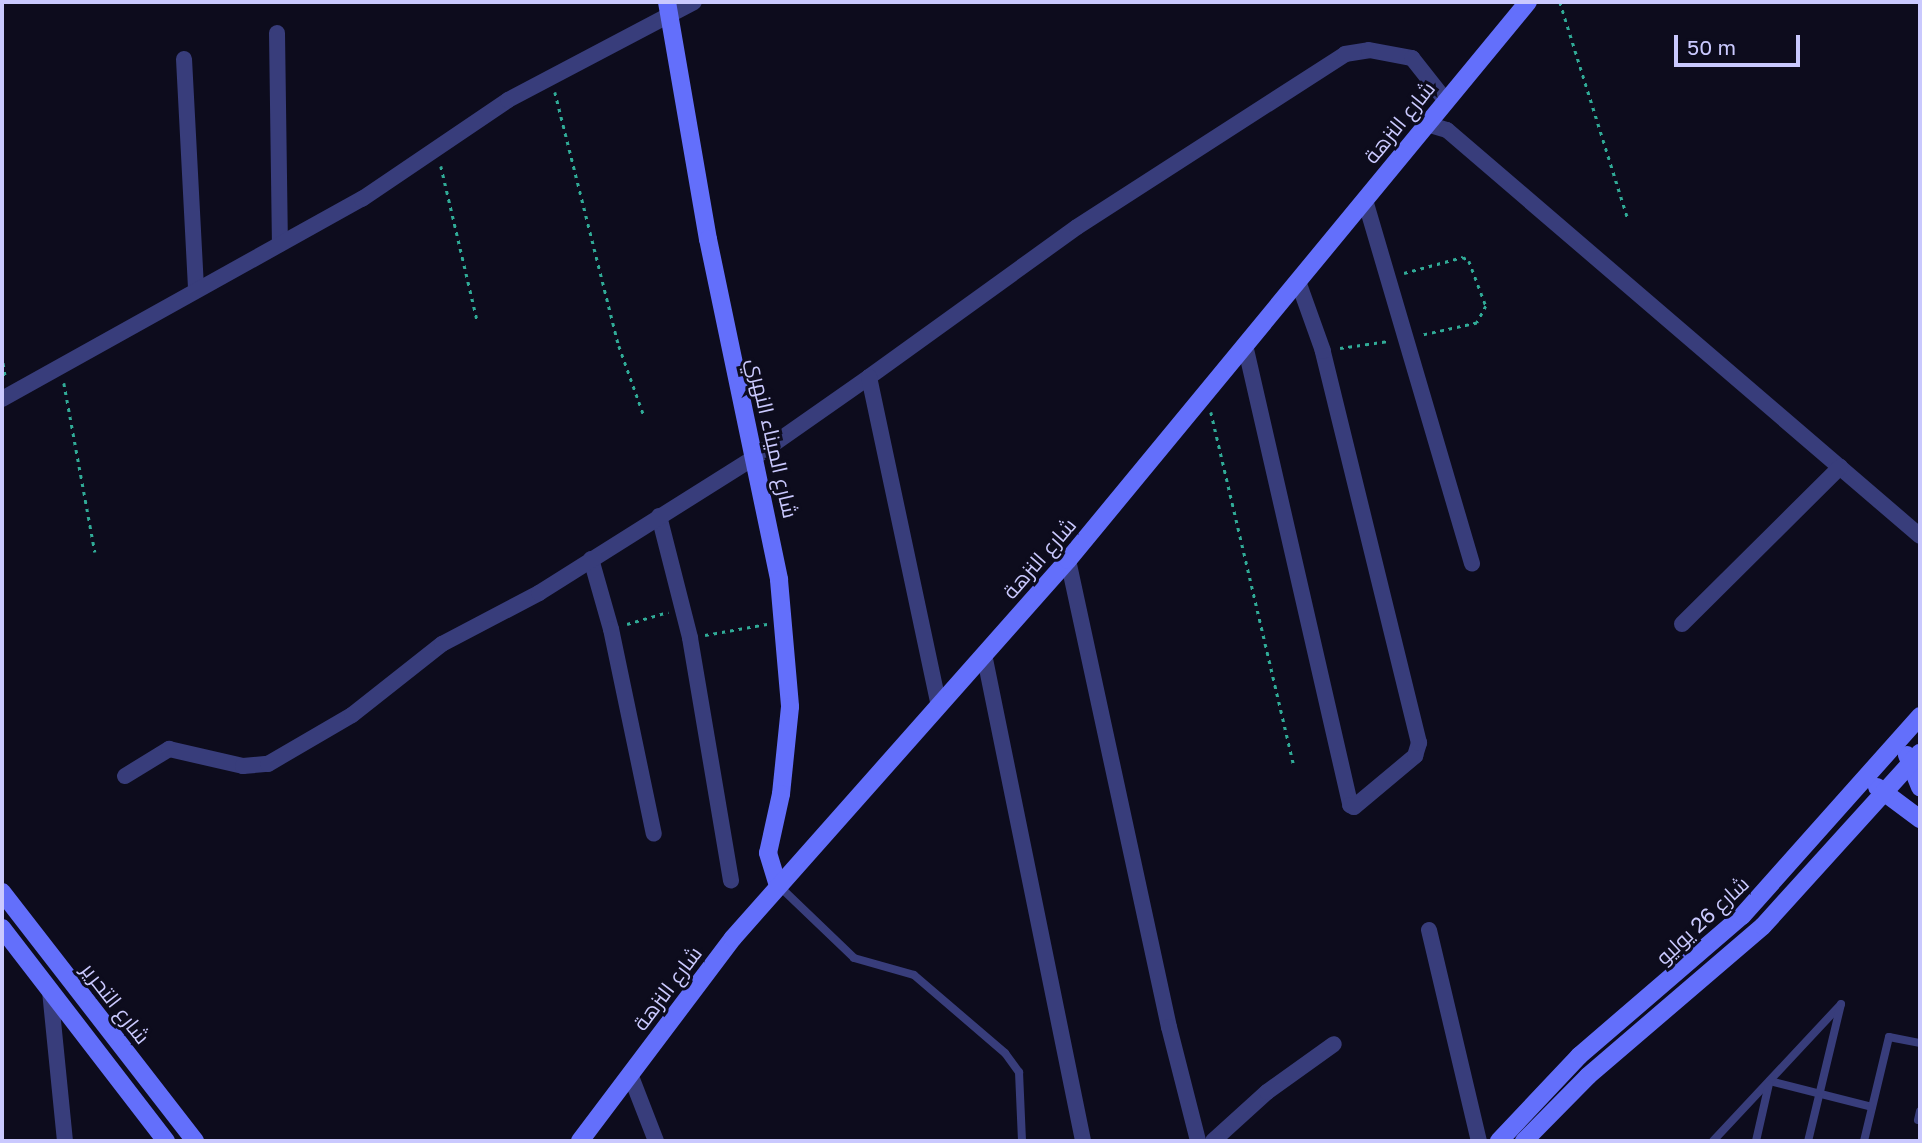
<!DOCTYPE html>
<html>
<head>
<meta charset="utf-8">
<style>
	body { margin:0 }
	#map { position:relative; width:1922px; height:1143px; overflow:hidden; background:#0d0c1d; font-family:"Golos Text",Cairo,sans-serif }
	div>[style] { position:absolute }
	.path>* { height:2.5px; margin-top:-1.25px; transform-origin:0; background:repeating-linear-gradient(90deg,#30ab97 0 3.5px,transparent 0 8.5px) }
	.lane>* { height:8px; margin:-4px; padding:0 4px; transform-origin:4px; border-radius:4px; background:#383d7b }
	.street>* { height:16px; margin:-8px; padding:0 8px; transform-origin:8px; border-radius:8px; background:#383d7b }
	.secondary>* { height:18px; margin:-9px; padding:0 9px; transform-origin:9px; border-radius:9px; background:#636ffb }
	span { translate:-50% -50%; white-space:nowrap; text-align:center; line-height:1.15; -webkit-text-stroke:6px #0d0c1d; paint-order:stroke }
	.street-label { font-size:21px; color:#cac9fe }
	.frame { position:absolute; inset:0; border:4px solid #cac9fe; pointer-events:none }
	.scale { position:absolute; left:1674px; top:35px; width:126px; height:32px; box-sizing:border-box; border:4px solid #cac9fe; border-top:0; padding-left:9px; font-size:21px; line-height:24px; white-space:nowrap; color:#cac9fe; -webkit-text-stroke:5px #0d0c1d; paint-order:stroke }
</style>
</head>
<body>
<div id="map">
	<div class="path">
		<div style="left:1560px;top:2px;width:227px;rotate:72.6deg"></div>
		<div style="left:555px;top:92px;width:262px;rotate:75.9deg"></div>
		<div style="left:619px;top:346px;width:74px;rotate:70.3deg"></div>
		<div style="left:441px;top:166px;width:157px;rotate:76.8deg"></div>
		<div style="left:1404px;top:273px;width:61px;rotate:-15.2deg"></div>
		<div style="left:1463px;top:257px;width:7px;rotate:34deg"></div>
		<div style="left:1469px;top:261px;width:48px;rotate:69.3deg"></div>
		<div style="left:1486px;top:306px;width:19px;rotate:118deg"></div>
		<div style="left:1477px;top:323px;width:55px;rotate:167.5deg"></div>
		<div style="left:1340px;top:348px;width:49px;rotate:-8.1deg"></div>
		<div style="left:2px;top:355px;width:24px;rotate:81deg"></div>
		<div style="left:64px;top:383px;width:172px;rotate:79.6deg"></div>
		<div style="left:1211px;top:412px;width:364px;rotate:76.8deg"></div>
		<div style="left:627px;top:624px;width:43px;rotate:-16.3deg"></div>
		<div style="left:705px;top:635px;width:63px;rotate:-10.1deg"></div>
	</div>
	<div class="lane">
		<div style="left:778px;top:885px;width:105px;rotate:43.8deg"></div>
		<div style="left:854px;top:958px;width:62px;rotate:15.8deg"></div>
		<div style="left:914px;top:975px;width:120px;rotate:40.6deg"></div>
		<div style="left:1005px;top:1053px;width:24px;rotate:54deg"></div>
		<div style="left:1019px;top:1072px;width:69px;rotate:87.5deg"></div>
		<div style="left:1770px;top:1081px;width:105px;rotate:14.3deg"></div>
		<div style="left:1918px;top:1120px;width:9px;rotate:-77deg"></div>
		<div style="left:1713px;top:1141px;width:187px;rotate:-46.9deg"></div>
		<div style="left:1841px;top:1004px;width:141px;rotate:103.5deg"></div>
		<div style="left:1756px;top:1141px;width:58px;rotate:-77.2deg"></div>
		<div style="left:1864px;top:1141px;width:107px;rotate:-76.5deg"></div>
		<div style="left:1889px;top:1037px;width:32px;rotate:11deg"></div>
	</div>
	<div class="street">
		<div style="left:277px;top:33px;width:211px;rotate:89.2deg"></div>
		<div style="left:184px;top:59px;width:230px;rotate:87deg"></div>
		<div style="left:1427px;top:124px;width:21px;rotate:17deg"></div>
		<div style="left:1447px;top:130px;width:623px;rotate:40.64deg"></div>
		<div style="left:1365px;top:200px;width:379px;rotate:73.6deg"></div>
		<div style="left:1245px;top:345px;width:472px;rotate:77.1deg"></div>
		<div style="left:1350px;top:805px;width:4px;rotate:27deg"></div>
		<div style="left:1354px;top:807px;width:80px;rotate:-39.9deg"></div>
		<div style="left:1415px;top:756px;width:14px;rotate:-73deg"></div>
		<div style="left:1419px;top:743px;width:404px;rotate:-103.8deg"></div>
		<div style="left:1323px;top:351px;width:74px;rotate:-109.7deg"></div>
		<div style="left:869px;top:377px;width:256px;rotate:-35.8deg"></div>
		<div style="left:1077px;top:227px;width:319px;rotate:-32.8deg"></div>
		<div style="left:1345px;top:54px;width:24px;rotate:-9deg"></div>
		<div style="left:1369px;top:50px;width:44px;rotate:10.5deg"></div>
		<div style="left:1412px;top:58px;width:55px;rotate:51.7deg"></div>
		<div style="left:2px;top:399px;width:412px;rotate:-29.1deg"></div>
		<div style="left:362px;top:199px;width:176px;rotate:-34.1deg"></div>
		<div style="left:508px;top:100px;width:210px;rotate:-27.8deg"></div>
		<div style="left:659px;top:516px;width:126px;rotate:75.7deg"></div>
		<div style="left:690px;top:638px;width:246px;rotate:80.4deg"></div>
		<div style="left:591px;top:559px;width:73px;rotate:74.1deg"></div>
		<div style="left:611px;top:629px;width:209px;rotate:78.2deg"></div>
		<div style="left:1068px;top:560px;width:478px;rotate:77.8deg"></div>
		<div style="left:1169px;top:1027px;width:118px;rotate:75.7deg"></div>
		<div style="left:1682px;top:624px;width:223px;rotate:-44.8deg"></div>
		<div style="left:984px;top:654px;width:497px;rotate:78.5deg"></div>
		<div style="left:125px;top:776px;width:52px;rotate:-31.5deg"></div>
		<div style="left:169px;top:749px;width:76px;rotate:12.9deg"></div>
		<div style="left:243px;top:766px;width:25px;rotate:-5deg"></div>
		<div style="left:268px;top:764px;width:97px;rotate:-30.3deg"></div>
		<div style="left:352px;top:715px;width:115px;rotate:-38.3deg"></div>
		<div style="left:442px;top:644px;width:110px;rotate:-27.7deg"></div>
		<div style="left:539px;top:593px;width:252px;rotate:-32.2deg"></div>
		<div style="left:752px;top:459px;width:143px;rotate:-35deg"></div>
		<div style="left:869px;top:377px;width:336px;rotate:78deg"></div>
		<div style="left:1429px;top:930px;width:217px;rotate:76.7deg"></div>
		<div style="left:50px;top:991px;width:151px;rotate:84.3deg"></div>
		<div style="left:630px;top:1074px;width:72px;rotate:68.8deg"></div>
		<div style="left:1213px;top:1141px;width:73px;rotate:-42.2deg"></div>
		<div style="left:1267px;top:1092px;width:82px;rotate:-35.6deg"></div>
	</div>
	<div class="secondary">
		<div style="left:667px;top:2px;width:241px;rotate:80.2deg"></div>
		<div style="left:708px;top:239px;width:348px;rotate:78.2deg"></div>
		<div style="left:779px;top:580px;width:127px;rotate:85deg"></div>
		<div style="left:790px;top:707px;width:87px;rotate:95.9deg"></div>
		<div style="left:781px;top:794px;width:60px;rotate:102.4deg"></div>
		<div style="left:768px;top:853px;width:34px;rotate:73deg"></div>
		<div style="left:1907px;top:755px;width:35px;rotate:68deg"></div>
		<div style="left:1877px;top:787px;width:54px;rotate:36.7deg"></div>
		<div style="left:2px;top:892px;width:315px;rotate:52.2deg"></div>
		<div style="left:2px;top:928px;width:269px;rotate:52.4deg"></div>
		<div style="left:580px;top:1141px;width:254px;rotate:-53deg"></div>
		<div style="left:733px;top:938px;width:505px;rotate:-48.45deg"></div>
		<div style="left:1068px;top:560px;width:723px;rotate:-50.5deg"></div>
		<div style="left:1499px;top:1141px;width:117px;rotate:-46.7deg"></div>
		<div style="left:1579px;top:1056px;width:215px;rotate:-40.7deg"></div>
		<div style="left:1742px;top:916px;width:268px;rotate:-48.3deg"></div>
		<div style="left:1524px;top:1141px;width:91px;rotate:-45.4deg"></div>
		<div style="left:1588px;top:1076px;width:230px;rotate:-40.6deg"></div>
		<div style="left:1763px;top:926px;width:234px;rotate:-47.8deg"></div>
	</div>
	<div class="street-label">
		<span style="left:1399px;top:122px;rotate:-51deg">شارع النزهة</span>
		<span style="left:773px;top:438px;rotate:77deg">شارع الميناء النهري</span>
		<span style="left:1039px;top:558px;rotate:-49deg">شارع النزهة</span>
		<span style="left:1702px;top:920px;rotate:-43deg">شارع 26 يوليو</span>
		<span style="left:667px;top:988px;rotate:-53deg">شارع النزهة</span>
		<span style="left:116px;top:1003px;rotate:52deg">شارع التحرير</span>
	</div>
	<div class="frame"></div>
	<div class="scale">50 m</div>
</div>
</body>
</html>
